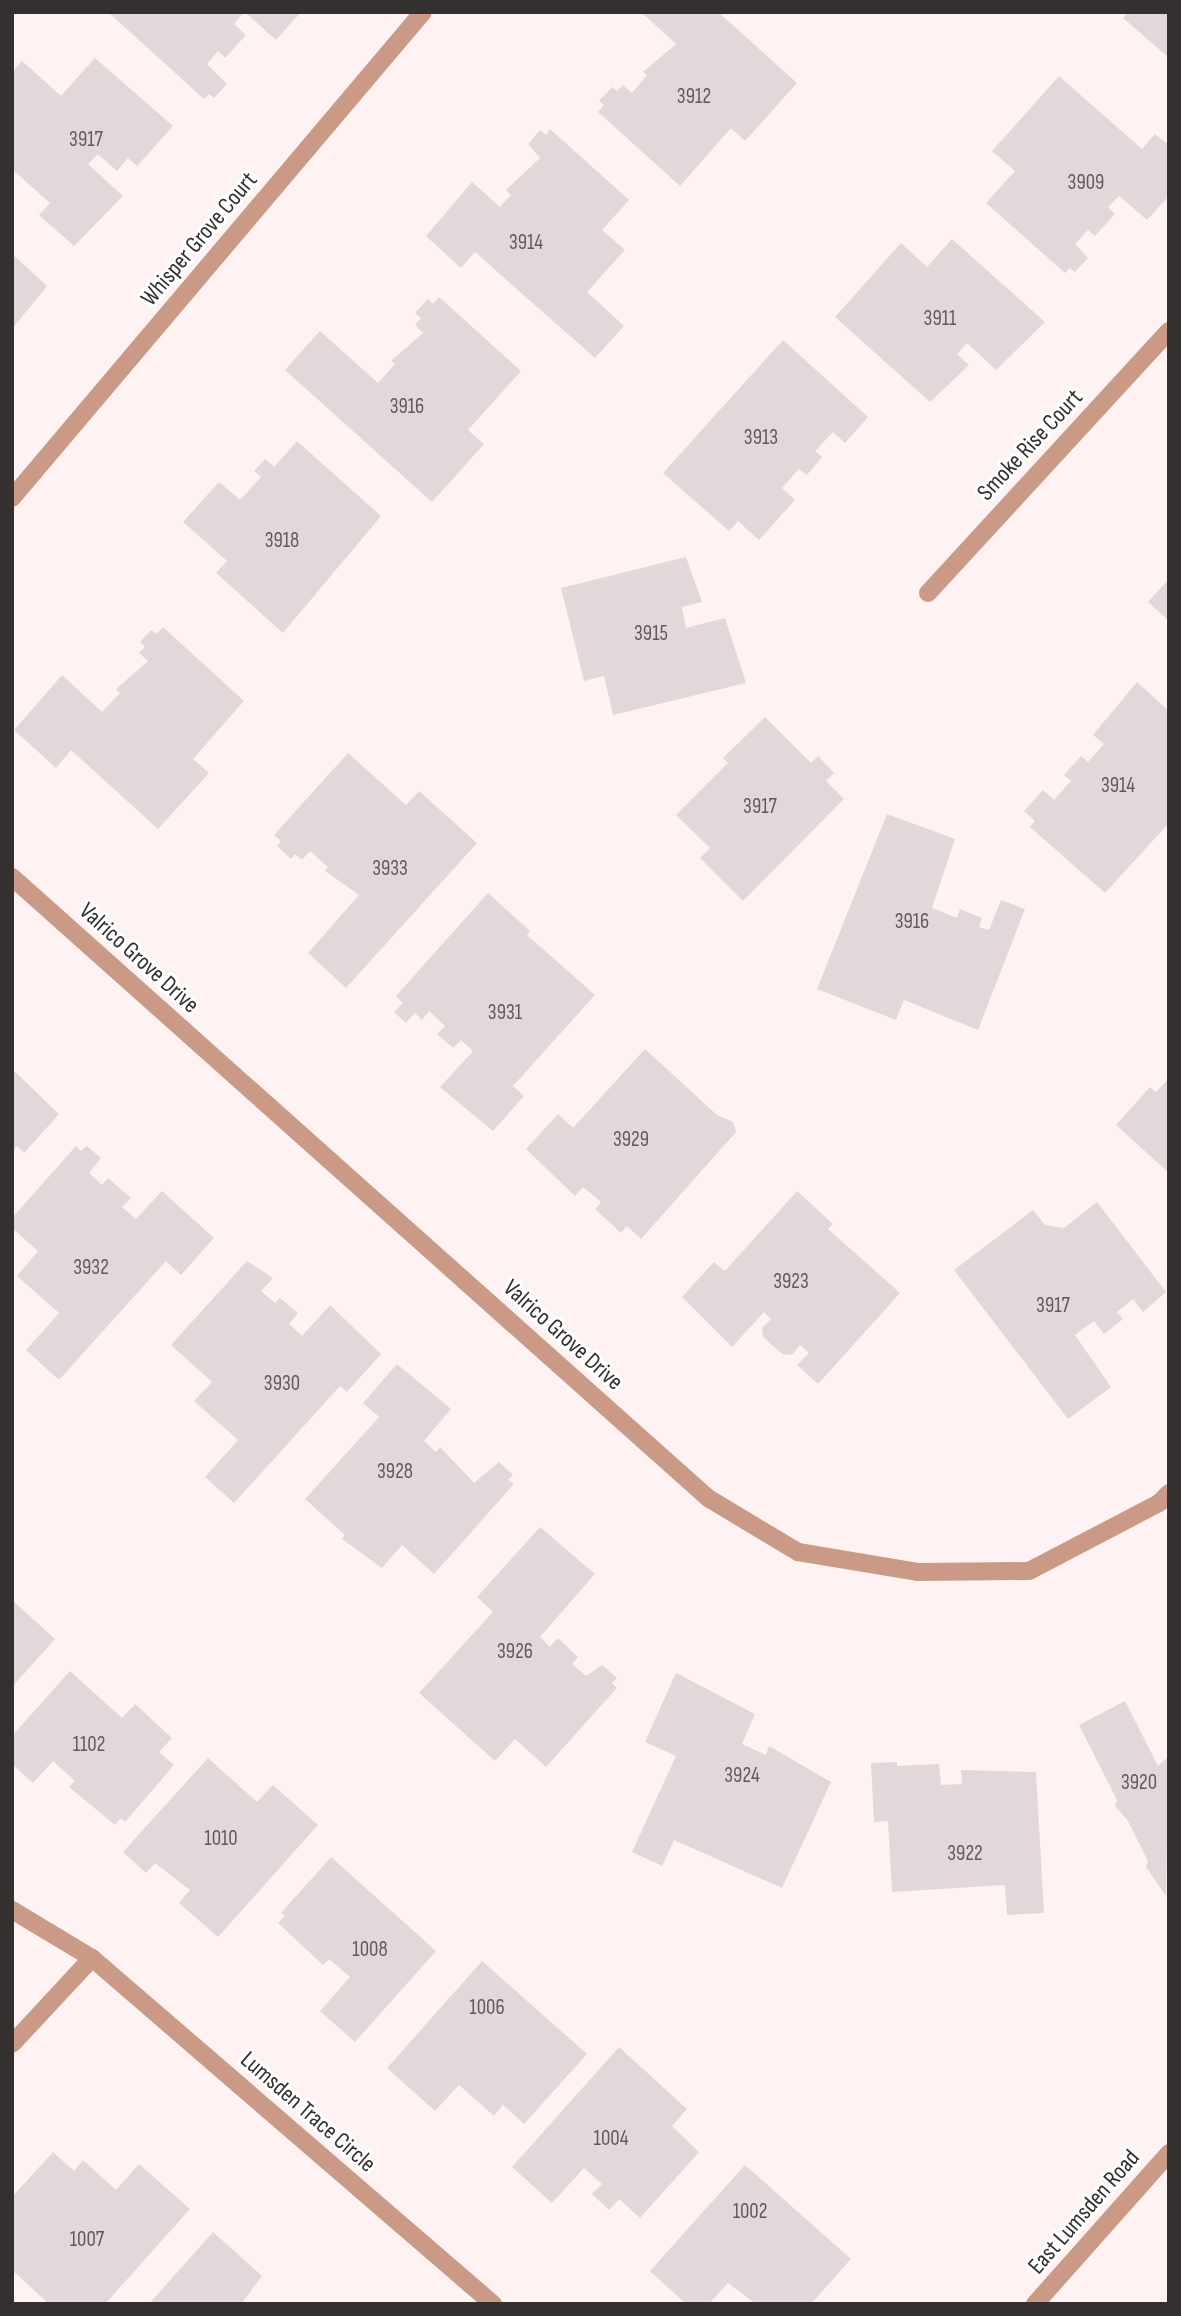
<!DOCTYPE html>
<html>
<head>
<meta charset="utf-8">
<style>
	body { margin:0 }
	#map { position:relative; width:1181px; height:2316px; overflow:hidden; background:#fef3f2; font-family:"Sofia Sans Condensed",sans-serif }
	div>[style] { position:absolute }
	.building>* { inset:0; background:#e2d8da }
	.minor>* { height:18px; margin:-9px; padding:0 9px; transform-origin:9px; border-radius:9px; background:#ca9a86 }
	.tertiary>* { height:18px; margin:-9px; padding:0 9px; transform-origin:9px; border-radius:9px; background:#ca9a86 }
	span { translate:-50% -50%; white-space:nowrap; text-align:center; line-height:1.15; -webkit-text-stroke:6px #fff; paint-order:stroke }
	.number-label { font-size:21px; color:#605a5a }
	.number-label span { -webkit-text-stroke-width:0 }
	.street-label { font-size:24px; color:#343030 }
	.frame { position:absolute; inset:0; border:14px solid #343030; pointer-events:none }
</style>
</head>
<body>
<div id="map">
	<div class="building">
		<div style="clip-path:polygon(108px 12px,244px 12px,234px 24px,246px 35px,225px 58px,218px 51px,207px 64px,227px 84px,214px 98px,209px 94px,204px 99px)"></div>
		<div style="clip-path:polygon(245px 12px,301px 12px,276px 40px)"></div>
		<div style="clip-path:polygon(641px 12px,718px 12px,797px 83px,745px 141px,731px 128px,680px 186px,598px 112px,604px 105px,599px 101px,612px 87px,617px 91px,623px 85px,632px 93px,647px 75px,643px 72px,676px 44px)"></div>
		<div style="clip-path:polygon(1128px 12px,1169px 12px,1169px 58px,1123px 18px)"></div>
		<div style="clip-path:polygon(95px 58px,173px 126px,137px 166px,128px 158px,117px 171px,98px 154px,88px 164px,123px 196px,74px 246px,39px 215px,50px 203px,12px 169px,12px 72px,22px 61px,61px 96px)"></div>
		<div style="clip-path:polygon(1059px 76px,1142px 149px,1155px 134px,1169px 145px,1169px 196px,1147px 220px,1119px 196px,1108px 207px,1115px 214px,1095px 236px,1088px 230px,1075px 244px,1088px 258px,1075px 272px,1070px 268px,1065px 273px,986px 203px,1015px 171px,992px 151px)"></div>
		<div style="clip-path:polygon(550px 129px,629px 200px,602px 230px,625px 250px,587px 292px,624px 326px,595px 358px,475px 252px,461px 268px,426px 236px,472px 182px,500px 207px,511px 195px,506px 190px,540px 158px,528px 144px,540px 130px,546px 135px)"></div>
		<div style="clip-path:polygon(952px 239px,1045px 322px,996px 370px,967px 343px,957px 354px,969px 365px,930px 402px,835px 317px,901px 243px,927px 267px)"></div>
		<div style="clip-path:polygon(12px 254px,47px 286px,12px 329px)"></div>
		<div style="clip-path:polygon(439px 297px,521px 371px,468px 430px,484px 444px,432px 502px,285px 370px,320px 331px,378px 383px,395px 364px,391px 361px,423px 333px,415px 325px,421px 318px,415px 313px,428px 299px,433px 304px)"></div>
		<div style="clip-path:polygon(783px 340px,868px 417px,845px 443px,833px 432px,815px 451px,822px 457px,807px 475px,799px 469px,782px 488px,795px 500px,759px 540px,738px 521px,729px 531px,663px 473px)"></div>
		<div style="clip-path:polygon(297px 441px,381px 516px,283px 633px,216px 573px,227px 561px,183px 522px,219px 482px,240px 500px,261px 477px,254px 471px,265px 459px,274px 467px)"></div>
		<div style="clip-path:polygon(686px 557px,702px 602px,682px 607px,686px 628px,725px 618px,746px 683px,613px 715px,604px 676px,584px 681px,561px 588px)"></div>
		<div style="clip-path:polygon(1169px 579px,1169px 621px,1148px 602px)"></div>
		<div style="clip-path:polygon(163px 627px,244px 701px,193px 759px,209px 773px,158px 829px,71px 750px,56px 768px,14px 730px,62px 675px,102px 712px,120px 693px,116px 689px,148px 661px,139px 653px,145px 647px,140px 642px,151px 630px,157px 634px)"></div>
		<div style="clip-path:polygon(1137px 682px,1169px 711px,1169px 823px,1105px 893px,1030px 827px,1035px 821px,1024px 811px,1043px 790px,1054px 800px,1071px 781px,1064px 775px,1081px 756px,1088px 762px,1104px 744px,1093px 735px)"></div>
		<div style="clip-path:polygon(765px 717px,811px 763px,818px 756px,834px 773px,826px 781px,844px 799px,743px 901px,700px 858px,710px 848px,676px 815px,728px 763px,723px 758px)"></div>
		<div style="clip-path:polygon(348px 753px,406px 805px,419px 791px,477px 843px,346px 988px,308px 953px,359px 895px,325px 871px,328px 867px,310px 851px,302px 860px,295px 854px,291px 859px,277px 846px,281px 841px,274px 835px)"></div>
		<div style="clip-path:polygon(887px 814px,955px 839px,932px 908px,957px 918px,960px 909px,982px 918px,979px 927px,989px 930px,1001px 900px,1025px 909px,978px 1030px,904px 1000px,896px 1020px,817px 989px)"></div>
		<div style="clip-path:polygon(488px 893px,530px 931px,527px 935px,595px 995px,513px 1086px,524px 1096px,493px 1131px,440px 1087px,473px 1051px,461px 1040px,453px 1048px,437px 1034px,445px 1026px,429px 1011px,422px 1020px,415px 1013px,406px 1023px,394px 1012px,403px 1003px,396px 996px)"></div>
		<div style="clip-path:polygon(645px 1049px,717px 1115px,733px 1122px,736px 1132px,641px 1239px,627px 1226px,621px 1233px,595px 1209px,601px 1202px,583px 1187px,575px 1196px,526px 1149px,558px 1114px,573px 1128px)"></div>
		<div style="clip-path:polygon(12px 1069px,59px 1114px,24px 1153px,17px 1146px,12px 1152px)"></div>
		<div style="clip-path:polygon(1169px 1078px,1169px 1173px,1116px 1125px,1150px 1087px,1156px 1092px)"></div>
		<div style="clip-path:polygon(76px 1146px,81px 1151px,87px 1146px,101px 1158px,89px 1173px,102px 1185px,108px 1178px,131px 1198px,122px 1207px,136px 1219px,162px 1191px,214px 1238px,181px 1275px,166px 1261px,59px 1380px,26px 1350px,59px 1313px,17px 1276px,38px 1251px,12px 1228px,12px 1218px)"></div>
		<div style="clip-path:polygon(797px 1191px,833px 1224px,828px 1229px,900px 1293px,818px 1384px,797px 1365px,809px 1353px,800px 1345px,792px 1355px,782px 1354px,763px 1337px,762px 1328px,771px 1319px,764px 1312px,732px 1347px,682px 1297px,714px 1262px,725px 1271px)"></div>
		<div style="clip-path:polygon(1097px 1202px,1166px 1292px,1143px 1312px,1133px 1299px,1117px 1312px,1123px 1319px,1104px 1334px,1094px 1321px,1075px 1335px,1111px 1387px,1068px 1419px,954px 1270px,1033px 1210px,1045px 1225px,1064px 1228px)"></div>
		<div style="clip-path:polygon(247px 1261px,273px 1278px,261px 1291px,275px 1303px,280px 1298px,298px 1313px,289px 1324px,302px 1336px,330px 1305px,381px 1354px,347px 1392px,340px 1386px,234px 1503px,205px 1477px,238px 1440px,194px 1401px,212px 1382px,171px 1345px)"></div>
		<div style="clip-path:polygon(397px 1364px,451px 1409px,424px 1441px,436px 1452px,440px 1447px,474px 1483px,499px 1462px,513px 1475px,508px 1480px,514px 1484px,434px 1574px,402px 1545px,382px 1568px,342px 1539px,345px 1535px,305px 1499px,379px 1417px,363px 1403px)"></div>
		<div style="clip-path:polygon(540px 1527px,595px 1574px,540px 1637px,550px 1647px,558px 1638px,578px 1657px,572px 1664px,586px 1676px,602px 1665px,617px 1678px,612px 1683px,617px 1688px,546px 1767px,515px 1739px,495px 1761px,419px 1693px,493px 1612px,477px 1597px)"></div>
		<div style="clip-path:polygon(12px 1600px,55px 1639px,12px 1687px)"></div>
		<div style="clip-path:polygon(70px 1671px,122px 1718px,135px 1704px,172px 1738px,159px 1752px,174px 1765px,125px 1822px,121px 1818px,115px 1825px,69px 1787px,75px 1781px,53px 1761px,33px 1783px,12px 1764px,12px 1736px)"></div>
		<div style="clip-path:polygon(676px 1673px,755px 1714px,742px 1744px,766px 1755px,769px 1746px,831px 1782px,782px 1888px,674px 1840px,662px 1866px,632px 1852px,676px 1756px,645px 1742px)"></div>
		<div style="clip-path:polygon(1125px 1701px,1158px 1766px,1169px 1756px,1166px 1896px,1146px 1867px,1148px 1861px,1128px 1821px,1115px 1806px,1117px 1800px,1079px 1725px)"></div>
		<div style="clip-path:polygon(208px 1758px,257px 1802px,273px 1785px,318px 1825px,218px 1937px,179px 1903px,190px 1890px,155px 1863px,146px 1873px,123px 1852px)"></div>
		<div style="clip-path:polygon(897px 1762px,897px 1766px,939px 1764px,941px 1785px,962px 1784px,961px 1770px,1036px 1772px,1044px 1913px,1007px 1915px,1005px 1885px,892px 1892px,888px 1821px,874px 1822px,871px 1763px)"></div>
		<div style="clip-path:polygon(331px 1857px,436px 1951px,355px 2042px,320px 2011px,350px 1977px,329px 1959px,323px 1965px,278px 1923px,285px 1916px,281px 1913px)"></div>
		<div style="clip-path:polygon(482px 1961px,587px 2054px,524px 2124px,503px 2105px,494px 2116px,459px 2085px,435px 2111px,387px 2068px)"></div>
		<div style="clip-path:polygon(619px 2047px,687px 2109px,672px 2126px,699px 2152px,640px 2218px,619px 2199px,609px 2210px,592px 2194px,602px 2184px,584px 2168px,552px 2203px,512px 2167px)"></div>
		<div style="clip-path:polygon(53px 2152px,74px 2171px,83px 2160px,116px 2190px,139px 2164px,190px 2209px,105px 2304px,49px 2304px,12px 2270px,12px 2197px)"></div>
		<div style="clip-path:polygon(745px 2165px,851px 2259px,811px 2304px,756px 2304px,728px 2283px,709px 2304px,686px 2304px,650px 2271px)"></div>
		<div style="clip-path:polygon(213px 2232px,262px 2276px,241px 2304px,149px 2304px)"></div>
	</div>
	<div class="minor">
		<div style="left:12px;top:498px;width:636px;rotate:-49.78deg"></div>
		<div style="left:928px;top:593px;width:356px;rotate:-47.4deg"></div>
		<div style="left:12px;top:877px;width:933px;rotate:41.74deg"></div>
		<div style="left:708px;top:1498px;width:105px;rotate:31deg"></div>
		<div style="left:798px;top:1552px;width:121px;rotate:9.5deg"></div>
		<div style="left:917px;top:1572px;width:112px;rotate:-0.5deg"></div>
		<div style="left:1029px;top:1571px;width:147px;rotate:-27.6deg"></div>
		<div style="left:1159px;top:1503px;width:14px;rotate:-45deg"></div>
		<div style="left:12px;top:1910px;width:93px;rotate:31deg"></div>
		<div style="left:92px;top:1958px;width:117px;rotate:132.9deg"></div>
		<div style="left:92px;top:1958px;width:530px;rotate:40.79deg"></div>
	</div>
	<div class="tertiary">
		<div style="left:1035px;top:2304px;width:202px;rotate:-48.4deg"></div>
	</div>
	<div class="number-label">
		<span style="left:694px;top:97px">3912</span>
		<span style="left:86px;top:140px">3917</span>
		<span style="left:1086px;top:183px">3909</span>
		<span style="left:526px;top:243px">3914</span>
		<span style="left:940px;top:319px">3911</span>
		<span style="left:407px;top:407px">3916</span>
		<span style="left:761px;top:438px">3913</span>
		<span style="left:282px;top:541px">3918</span>
		<span style="left:651px;top:634px">3915</span>
		<span style="left:1118px;top:786px">3914</span>
		<span style="left:760px;top:807px">3917</span>
		<span style="left:390px;top:869px">3933</span>
		<span style="left:912px;top:922px">3916</span>
		<span style="left:505px;top:1013px">3931</span>
		<span style="left:631px;top:1140px">3929</span>
		<span style="left:91px;top:1268px">3932</span>
		<span style="left:791px;top:1282px">3923</span>
		<span style="left:1053px;top:1306px">3917</span>
		<span style="left:282px;top:1384px">3930</span>
		<span style="left:395px;top:1472px">3928</span>
		<span style="left:515px;top:1652px">3926</span>
		<span style="left:89px;top:1745px">1102</span>
		<span style="left:742px;top:1776px">3924</span>
		<span style="left:1139px;top:1783px">3920</span>
		<span style="left:221px;top:1839px">1010</span>
		<span style="left:965px;top:1854px">3922</span>
		<span style="left:370px;top:1950px">1008</span>
		<span style="left:487px;top:2008px">1006</span>
		<span style="left:611px;top:2139px">1004</span>
		<span style="left:750px;top:2212px">1002</span>
		<span style="left:87px;top:2240px">1007</span>
	</div>
	<div class="street-label">
		<span style="left:199px;top:239px;rotate:-50deg">Whisper Grove Court</span>
		<span style="left:1030px;top:445px;rotate:-47deg">Smoke Rise Court</span>
		<span style="left:139px;top:958px;rotate:42deg">Valrico Grove Drive</span>
		<span style="left:563px;top:1335px;rotate:42deg">Valrico Grove Drive</span>
		<span style="left:308px;top:2112px;rotate:41deg">Lumsden Trace Circle</span>
		<span style="left:1084px;top:2212px;rotate:-49deg">East Lumsden Road</span>
	</div>
	<div class="frame"></div>
</div>
</body>
</html>
